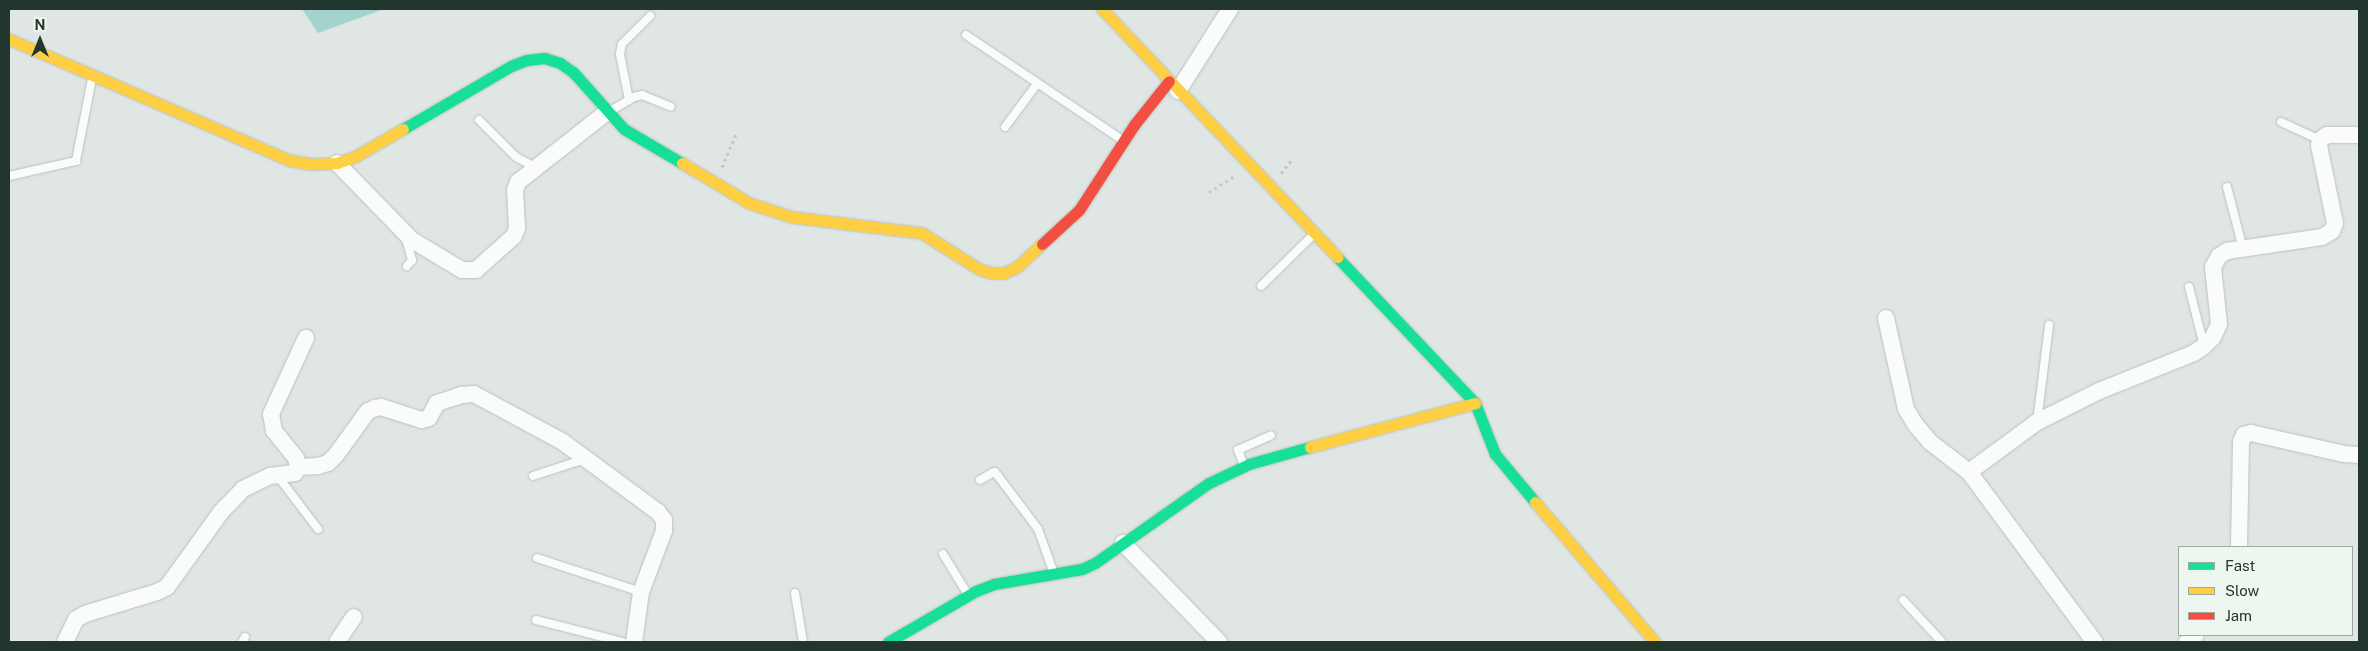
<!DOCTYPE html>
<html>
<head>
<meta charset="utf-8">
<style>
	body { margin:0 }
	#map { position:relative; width:2368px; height:651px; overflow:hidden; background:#e0e6e3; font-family:"Public Sans",sans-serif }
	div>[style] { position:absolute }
	.water>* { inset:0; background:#a4d2cf }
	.path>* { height:3px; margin-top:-1.5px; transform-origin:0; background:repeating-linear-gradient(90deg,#bfc7c3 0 2.5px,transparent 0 6.5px) }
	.roads { filter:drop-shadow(0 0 1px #bac2be) drop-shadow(0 0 1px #bac2be) }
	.lane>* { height:8px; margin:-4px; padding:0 4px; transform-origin:4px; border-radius:4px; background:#fafbfb }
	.street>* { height:16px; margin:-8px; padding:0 8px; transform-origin:8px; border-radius:8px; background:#fafbfb }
	.fast>* { height:11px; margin:-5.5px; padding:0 5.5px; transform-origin:5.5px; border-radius:5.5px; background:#16e098 }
	.slow>* { height:11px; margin:-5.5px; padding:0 5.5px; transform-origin:5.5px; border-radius:5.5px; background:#ffcf43 }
	.jam>* { height:11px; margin:-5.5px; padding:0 5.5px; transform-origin:5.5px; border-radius:5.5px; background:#f24e42 }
	span { translate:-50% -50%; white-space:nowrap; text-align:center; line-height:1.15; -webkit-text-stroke:4px #eef6f0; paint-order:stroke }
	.frame { position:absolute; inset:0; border:10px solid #21372d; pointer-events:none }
	.legend { position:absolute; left:2178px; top:546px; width:175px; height:90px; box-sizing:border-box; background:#eef6f0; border:1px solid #9caaa2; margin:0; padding:6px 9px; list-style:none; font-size:15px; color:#21372d }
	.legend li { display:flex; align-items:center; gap:10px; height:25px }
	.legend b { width:25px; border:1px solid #9caaa2 }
	.north { position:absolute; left:15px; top:15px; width:50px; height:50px; -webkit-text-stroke:4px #eef6f0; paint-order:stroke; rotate:0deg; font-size:14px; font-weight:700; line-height:20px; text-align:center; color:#21372d }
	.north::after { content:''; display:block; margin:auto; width:18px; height:22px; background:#21372d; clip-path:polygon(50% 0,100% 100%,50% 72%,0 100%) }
</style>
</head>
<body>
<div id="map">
	<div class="water">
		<div style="clip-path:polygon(302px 9px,384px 9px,318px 33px)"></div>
	</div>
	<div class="path">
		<div style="left:722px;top:167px;width:39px;rotate:-67deg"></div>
		<div style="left:1281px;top:173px;width:17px;rotate:-50deg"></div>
		<div style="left:1209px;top:192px;width:32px;rotate:-32deg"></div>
	</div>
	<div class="roads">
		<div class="lane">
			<div style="left:966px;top:35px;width:188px;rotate:33.9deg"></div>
			<div style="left:629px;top:100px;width:47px;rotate:-101.1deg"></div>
			<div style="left:620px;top:54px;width:10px;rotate:-79deg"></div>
			<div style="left:622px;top:44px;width:40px;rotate:-45deg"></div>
			<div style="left:610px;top:111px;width:28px;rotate:-30deg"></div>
			<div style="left:634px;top:97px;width:8px;rotate:-14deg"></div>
			<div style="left:642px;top:95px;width:31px;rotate:22deg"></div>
			<div style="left:479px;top:120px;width:52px;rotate:45deg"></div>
			<div style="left:516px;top:157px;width:21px;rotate:28deg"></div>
			<div style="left:2281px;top:122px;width:43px;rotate:24.8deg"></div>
			<div style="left:1005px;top:127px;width:54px;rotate:-53.3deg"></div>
			<div style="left:9px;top:176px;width:69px;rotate:-12.6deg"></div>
			<div style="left:76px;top:161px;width:84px;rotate:-79deg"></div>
			<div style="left:2227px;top:187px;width:64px;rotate:75.5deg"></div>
			<div style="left:406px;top:239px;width:22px;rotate:74deg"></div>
			<div style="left:412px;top:260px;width:8px;rotate:130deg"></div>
			<div style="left:1261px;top:286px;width:73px;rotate:-44.4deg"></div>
			<div style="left:2189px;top:287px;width:61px;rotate:75.7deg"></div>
			<div style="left:2037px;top:422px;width:98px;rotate:-82.9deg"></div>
			<div style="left:1243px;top:463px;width:14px;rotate:-111deg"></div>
			<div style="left:1238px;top:450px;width:36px;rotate:-24deg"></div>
			<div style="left:277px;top:475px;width:68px;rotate:52.8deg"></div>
			<div style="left:533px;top:476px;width:55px;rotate:-18.1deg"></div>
			<div style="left:980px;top:480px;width:14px;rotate:-30deg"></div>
			<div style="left:992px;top:473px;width:3px;rotate:-18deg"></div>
			<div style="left:995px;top:472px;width:5px;rotate:53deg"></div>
			<div style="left:998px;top:476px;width:66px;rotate:53deg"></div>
			<div style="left:1038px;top:529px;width:45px;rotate:70.3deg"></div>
			<div style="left:943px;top:554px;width:46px;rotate:58.4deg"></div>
			<div style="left:537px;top:558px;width:109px;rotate:18.1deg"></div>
			<div style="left:795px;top:593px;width:50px;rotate:80.7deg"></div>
			<div style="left:1903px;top:600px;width:57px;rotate:47.1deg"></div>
			<div style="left:536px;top:620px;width:89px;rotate:14.3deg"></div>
			<div style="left:242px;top:642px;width:6px;rotate:-59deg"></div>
		</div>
		<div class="street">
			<div style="left:1178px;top:91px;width:97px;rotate:-57.6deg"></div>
			<div style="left:337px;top:163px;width:107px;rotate:45.8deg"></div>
			<div style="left:412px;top:240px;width:58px;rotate:31deg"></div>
			<div style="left:462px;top:270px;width:14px"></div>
			<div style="left:476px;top:270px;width:51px;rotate:-41.8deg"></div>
			<div style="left:514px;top:236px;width:9px;rotate:-69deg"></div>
			<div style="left:517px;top:228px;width:38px;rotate:-93deg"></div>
			<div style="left:515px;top:190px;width:9px;rotate:-69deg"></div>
			<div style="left:518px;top:182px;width:113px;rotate:-38.2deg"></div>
			<div style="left:1886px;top:318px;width:93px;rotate:77.6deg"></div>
			<div style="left:1906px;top:409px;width:17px;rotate:59deg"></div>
			<div style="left:1915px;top:424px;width:23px;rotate:50deg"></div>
			<div style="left:1930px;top:442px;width:49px;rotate:37.6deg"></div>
			<div style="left:1969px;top:472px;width:212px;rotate:53.5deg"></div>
			<div style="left:298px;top:467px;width:20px;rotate:-3deg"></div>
			<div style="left:318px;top:466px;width:10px;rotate:-17deg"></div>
			<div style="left:328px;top:463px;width:11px;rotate:-45deg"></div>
			<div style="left:336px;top:455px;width:54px;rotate:-54deg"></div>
			<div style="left:368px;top:411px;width:8px;rotate:-23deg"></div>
			<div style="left:375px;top:408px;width:6px;rotate:-9deg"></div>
			<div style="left:381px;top:407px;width:43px;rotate:17.6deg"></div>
			<div style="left:422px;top:420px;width:7px;rotate:-16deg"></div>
			<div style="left:429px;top:418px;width:17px;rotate:-62deg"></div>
			<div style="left:437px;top:403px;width:25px;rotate:-18deg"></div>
			<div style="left:461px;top:395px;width:13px;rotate:-4deg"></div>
			<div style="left:474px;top:394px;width:101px;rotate:28.3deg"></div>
			<div style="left:563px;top:442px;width:118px;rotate:36.4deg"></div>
			<div style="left:658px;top:512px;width:10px;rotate:53deg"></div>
			<div style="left:664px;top:520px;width:11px;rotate:90deg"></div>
			<div style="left:664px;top:531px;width:65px;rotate:110.7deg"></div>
			<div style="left:641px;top:592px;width:50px;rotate:98deg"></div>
			<div style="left:1969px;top:472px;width:84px;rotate:-36.3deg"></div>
			<div style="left:2037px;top:422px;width:69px;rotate:-26.6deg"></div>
			<div style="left:2099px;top:391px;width:102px;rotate:-21.8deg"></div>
			<div style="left:2194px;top:353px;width:12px;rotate:-35deg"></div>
			<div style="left:2204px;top:346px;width:13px;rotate:-45deg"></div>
			<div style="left:2213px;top:337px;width:14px;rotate:-65deg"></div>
			<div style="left:2219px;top:324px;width:57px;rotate:-96deg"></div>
			<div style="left:2213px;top:267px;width:13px;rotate:-61deg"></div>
			<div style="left:2219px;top:256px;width:9px;rotate:-32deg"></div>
			<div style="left:2227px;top:251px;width:96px;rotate:-8.4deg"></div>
			<div style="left:2322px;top:237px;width:12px;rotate:-31deg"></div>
			<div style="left:2332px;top:231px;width:9px;rotate:-69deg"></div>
			<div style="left:2335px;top:223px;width:79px;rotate:-101.7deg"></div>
			<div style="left:2319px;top:146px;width:6px;rotate:-81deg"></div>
			<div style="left:2320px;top:140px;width:9px;rotate:-36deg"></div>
			<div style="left:2327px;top:135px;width:32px"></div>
			<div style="left:1123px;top:543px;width:138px;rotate:45.9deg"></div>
			<div style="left:2239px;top:547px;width:105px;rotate:-88.9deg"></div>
			<div style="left:2241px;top:442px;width:8px;rotate:-67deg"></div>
			<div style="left:2244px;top:435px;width:7px;rotate:-16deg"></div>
			<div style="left:2251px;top:433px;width:95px;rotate:12.7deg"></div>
			<div style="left:2344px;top:454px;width:15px;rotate:4deg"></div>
			<div style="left:65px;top:642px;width:25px;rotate:-64deg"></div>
			<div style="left:76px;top:619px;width:10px;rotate:-29deg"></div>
			<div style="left:85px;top:614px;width:75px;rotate:-17deg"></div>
			<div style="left:157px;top:592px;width:11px;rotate:-27deg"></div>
			<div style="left:167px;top:587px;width:92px;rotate:-54.2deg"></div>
			<div style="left:221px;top:512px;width:32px;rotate:-46deg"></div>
			<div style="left:243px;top:489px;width:30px;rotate:-26deg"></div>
			<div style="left:270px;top:476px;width:25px;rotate:-7deg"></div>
			<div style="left:295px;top:473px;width:7px;rotate:-63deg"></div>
			<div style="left:298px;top:467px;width:9px;rotate:-103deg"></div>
			<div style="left:296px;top:458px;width:35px;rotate:-129deg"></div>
			<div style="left:274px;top:431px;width:17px;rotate:-100deg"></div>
			<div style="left:271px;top:414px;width:84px;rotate:-65.3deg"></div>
			<div style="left:337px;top:642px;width:30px;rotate:-56deg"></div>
			<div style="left:2187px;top:642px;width:11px;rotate:-38deg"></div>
		</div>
		<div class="fast">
			<div style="left:403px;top:129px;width:125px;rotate:-30.3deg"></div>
			<div style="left:511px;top:66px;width:17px;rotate:-21deg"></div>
			<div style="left:527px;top:60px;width:17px;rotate:-7deg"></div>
			<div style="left:544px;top:58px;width:17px;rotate:17deg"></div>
			<div style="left:560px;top:63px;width:16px;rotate:35deg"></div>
			<div style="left:573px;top:72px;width:76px;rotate:48.2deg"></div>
			<div style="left:624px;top:129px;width:67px;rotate:30.4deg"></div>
			<div style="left:1337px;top:257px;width:201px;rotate:46.6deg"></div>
			<div style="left:1475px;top:403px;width:55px;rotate:68.6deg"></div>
			<div style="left:1495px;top:454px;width:62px;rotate:50.2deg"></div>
			<div style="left:888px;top:642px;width:102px;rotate:-30.1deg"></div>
			<div style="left:976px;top:591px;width:19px;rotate:-21deg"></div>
			<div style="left:994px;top:584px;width:89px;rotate:-9.7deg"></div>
			<div style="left:1082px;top:569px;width:14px;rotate:-25deg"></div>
			<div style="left:1095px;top:563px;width:139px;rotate:-35.1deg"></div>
			<div style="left:1209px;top:483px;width:44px;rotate:-25.4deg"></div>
			<div style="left:1249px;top:464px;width:63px;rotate:-15.6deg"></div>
		</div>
		<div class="slow">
			<div style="left:1102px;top:9px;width:342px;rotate:46.5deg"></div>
			<div style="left:9px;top:39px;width:304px;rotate:23.4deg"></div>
			<div style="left:288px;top:160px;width:23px;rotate:10deg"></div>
			<div style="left:311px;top:164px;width:26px;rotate:-2deg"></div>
			<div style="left:337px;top:163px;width:20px;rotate:-20deg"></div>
			<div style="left:356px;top:156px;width:54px;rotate:-29.9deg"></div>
			<div style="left:682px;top:163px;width:78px;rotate:30.8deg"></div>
			<div style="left:749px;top:203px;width:45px;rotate:18deg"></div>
			<div style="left:792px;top:217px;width:131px;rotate:7deg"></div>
			<div style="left:922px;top:233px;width:67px;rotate:32.3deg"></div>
			<div style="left:979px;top:269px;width:13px;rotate:18deg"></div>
			<div style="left:991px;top:273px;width:13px"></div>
			<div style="left:1004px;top:273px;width:14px;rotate:-25deg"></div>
			<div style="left:1017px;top:267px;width:34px;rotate:-43deg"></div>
			<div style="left:1310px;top:447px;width:171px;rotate:-14.9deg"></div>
			<div style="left:1535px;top:502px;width:184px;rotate:49.4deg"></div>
		</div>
		<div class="jam">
			<div style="left:1042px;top:244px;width:50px;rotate:-42.6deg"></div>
			<div style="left:1079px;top:210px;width:101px;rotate:-57.1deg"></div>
			<div style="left:1134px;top:125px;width:56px;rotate:-51.5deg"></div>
		</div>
	</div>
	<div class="frame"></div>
	<ul class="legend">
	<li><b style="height:6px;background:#16e098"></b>Fast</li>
	<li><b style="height:6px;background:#ffcf43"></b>Slow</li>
	<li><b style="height:6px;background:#f24e42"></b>Jam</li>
	</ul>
	<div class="north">N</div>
</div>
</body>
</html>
